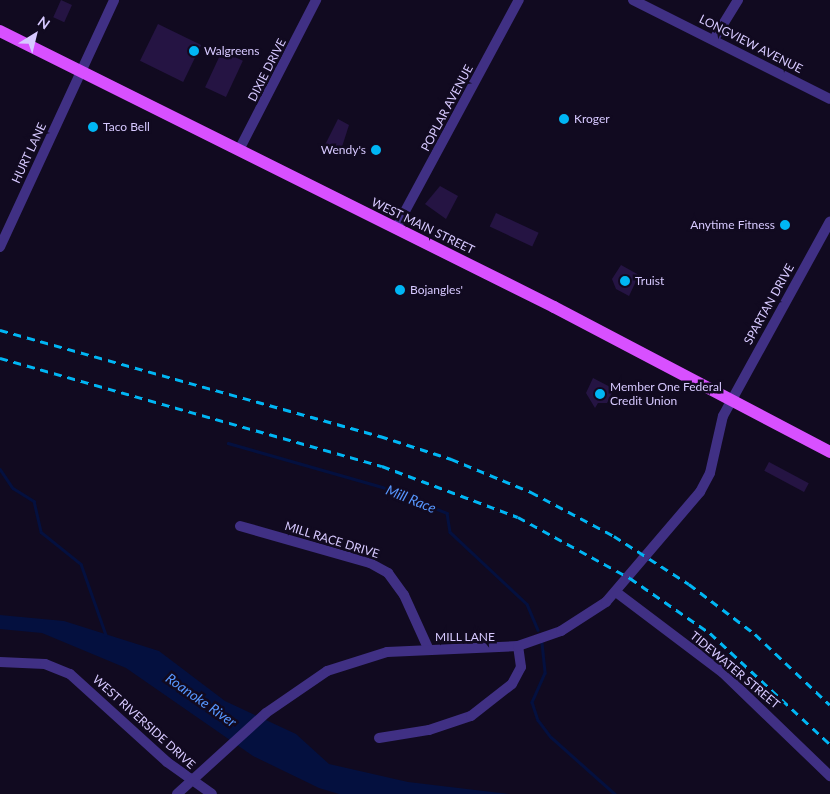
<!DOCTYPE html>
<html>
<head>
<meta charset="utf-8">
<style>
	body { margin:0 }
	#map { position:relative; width:830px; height:794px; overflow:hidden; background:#110a20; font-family:Lato,sans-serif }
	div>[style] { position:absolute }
	.water>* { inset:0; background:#04103f }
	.stream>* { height:2.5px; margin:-1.25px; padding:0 1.25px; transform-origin:1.25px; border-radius:1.25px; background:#04103f }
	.building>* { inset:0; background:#251443; transform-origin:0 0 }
	.minor>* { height:10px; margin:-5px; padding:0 5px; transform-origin:5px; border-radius:5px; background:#403084 }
	.major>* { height:12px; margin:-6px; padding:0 6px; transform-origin:6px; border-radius:6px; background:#d850ff }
	.rail>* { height:2.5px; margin-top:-1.25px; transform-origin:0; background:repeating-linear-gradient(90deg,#00b6f4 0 8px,transparent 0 14px) }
	.dots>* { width:14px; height:14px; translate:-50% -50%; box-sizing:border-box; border:2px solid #110a20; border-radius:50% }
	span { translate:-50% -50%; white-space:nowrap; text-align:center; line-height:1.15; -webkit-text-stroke:5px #110a20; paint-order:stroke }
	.street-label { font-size:12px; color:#d7c9ff }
	.poi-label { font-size:12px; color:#d7c9ff }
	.left { translate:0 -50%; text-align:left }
	.right { translate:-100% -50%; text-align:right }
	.water-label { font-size:14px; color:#5797ff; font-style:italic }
	.north { position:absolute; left:10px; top:10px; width:50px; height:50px; -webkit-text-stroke:4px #110a20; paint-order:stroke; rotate:36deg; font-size:14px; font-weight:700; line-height:20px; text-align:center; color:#d7c9ff }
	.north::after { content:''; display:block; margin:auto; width:18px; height:22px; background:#d7c9ff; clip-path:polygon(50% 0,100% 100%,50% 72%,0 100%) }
</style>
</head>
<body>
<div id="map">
	<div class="water">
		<div style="clip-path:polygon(0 615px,64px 621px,159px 651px,225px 701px,296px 734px,329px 764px,408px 782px,509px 794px,339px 794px,319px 788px,253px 756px,126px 668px,42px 633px,0 629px)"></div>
	</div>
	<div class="stream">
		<div style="left:228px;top:443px;width:160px;rotate:15.9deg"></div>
		<div style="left:382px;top:487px;width:70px;rotate:21.8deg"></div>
		<div style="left:447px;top:513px;width:19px;rotate:81deg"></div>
		<div style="left:450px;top:532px;width:105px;rotate:43.1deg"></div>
		<div style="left:527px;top:604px;width:28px;rotate:67deg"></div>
		<div style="left:0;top:469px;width:23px;rotate:56deg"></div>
		<div style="left:13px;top:488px;width:25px;rotate:32deg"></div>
		<div style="left:34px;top:501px;width:32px;rotate:77deg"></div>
		<div style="left:41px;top:532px;width:51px;rotate:38.7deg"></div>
		<div style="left:81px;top:564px;width:75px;rotate:70.6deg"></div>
		<div style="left:542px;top:643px;width:30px;rotate:84deg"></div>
		<div style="left:545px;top:673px;width:32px;rotate:114deg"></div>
		<div style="left:532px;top:702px;width:19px;rotate:72deg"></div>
		<div style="left:538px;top:720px;width:21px;rotate:53deg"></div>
		<div style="left:551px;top:737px;width:86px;rotate:41.7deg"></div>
	</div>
	<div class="building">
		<div style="left:61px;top:0;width:12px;height:19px;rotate:24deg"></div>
		<div style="left:158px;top:24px;width:48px;height:41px;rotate:26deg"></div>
		<div style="left:222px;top:51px;width:23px;height:40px;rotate:25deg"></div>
		<div style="clip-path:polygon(338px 119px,349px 125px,340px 153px,325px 145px)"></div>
		<div style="clip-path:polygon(440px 186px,458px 196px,446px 219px,425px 204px)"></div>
		<div style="left:496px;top:213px;width:47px;height:15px;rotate:25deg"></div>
		<div style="clip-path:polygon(621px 265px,639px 275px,629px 296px,616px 289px,612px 279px)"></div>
		<div style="clip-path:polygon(593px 378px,614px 389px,607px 403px,598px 403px,595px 408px,586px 393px)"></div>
		<div style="left:769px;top:462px;width:45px;height:10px;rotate:28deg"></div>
	</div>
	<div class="minor">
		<div style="left:633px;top:0;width:220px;rotate:26.7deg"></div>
		<div style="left:714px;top:39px;width:46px;rotate:-58.4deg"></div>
		<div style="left:239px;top:150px;width:169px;rotate:-62.8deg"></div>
		<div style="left:396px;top:228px;width:259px;rotate:-61.7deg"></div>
		<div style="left:0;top:247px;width:272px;rotate:-65.2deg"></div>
		<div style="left:240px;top:526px;width:135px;rotate:15.9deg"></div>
		<div style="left:370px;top:563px;width:21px;rotate:29deg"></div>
		<div style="left:388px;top:573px;width:27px;rotate:54deg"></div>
		<div style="left:404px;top:595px;width:60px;rotate:65.6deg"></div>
		<div style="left:616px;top:592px;width:134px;rotate:37.1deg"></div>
		<div style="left:723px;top:673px;width:149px;rotate:43.9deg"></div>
		<div style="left:0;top:662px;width:45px;rotate:2.5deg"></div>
		<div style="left:45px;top:664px;width:27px;rotate:22deg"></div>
		<div style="left:70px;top:674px;width:131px;rotate:42.2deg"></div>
		<div style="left:167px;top:762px;width:55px;rotate:35.4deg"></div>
		<div style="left:379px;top:738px;width:51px;rotate:-9.1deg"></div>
		<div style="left:429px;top:730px;width:44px;rotate:-18.4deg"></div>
		<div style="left:471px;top:716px;width:52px;rotate:-38deg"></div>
		<div style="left:512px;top:684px;width:19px;rotate:-62deg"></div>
		<div style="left:521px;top:667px;width:21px;rotate:-98deg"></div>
		<div style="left:177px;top:794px;width:120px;rotate:-42.3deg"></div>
		<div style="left:266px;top:713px;width:74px;rotate:-34.5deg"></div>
		<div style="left:327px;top:671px;width:63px;rotate:-17.6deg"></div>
		<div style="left:387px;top:652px;width:131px;rotate:-2.6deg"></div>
		<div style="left:518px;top:646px;width:46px;rotate:-19.2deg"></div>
		<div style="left:561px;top:631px;width:54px;rotate:-32.8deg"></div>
		<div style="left:606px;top:602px;width:145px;rotate:-49.5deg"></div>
		<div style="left:700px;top:492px;width:21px;rotate:-62deg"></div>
		<div style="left:710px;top:473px;width:58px;rotate:-77.2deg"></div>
		<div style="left:723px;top:416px;width:222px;rotate:-61.2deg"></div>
	</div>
	<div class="major">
		<div style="left:0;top:31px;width:619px;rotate:26.48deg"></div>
		<div style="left:554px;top:307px;width:312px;rotate:27.7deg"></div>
	</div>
	<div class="rail">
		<div style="left:0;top:330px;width:395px;rotate:15.6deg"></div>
		<div style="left:380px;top:436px;width:75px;rotate:17.9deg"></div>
		<div style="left:451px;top:459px;width:87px;rotate:22.4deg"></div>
		<div style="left:531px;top:492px;width:94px;rotate:27.9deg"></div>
		<div style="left:614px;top:536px;width:89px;rotate:32.6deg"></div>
		<div style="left:689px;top:584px;width:83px;rotate:37.1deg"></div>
		<div style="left:755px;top:634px;width:103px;rotate:43.4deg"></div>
		<div style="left:0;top:358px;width:397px;rotate:15.8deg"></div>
		<div style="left:382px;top:466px;width:145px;rotate:20.6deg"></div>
		<div style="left:518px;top:517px;width:128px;rotate:28.6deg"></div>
		<div style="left:630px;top:578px;width:97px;rotate:34.5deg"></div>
		<div style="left:710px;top:633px;width:163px;rotate:42.8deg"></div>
	</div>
	<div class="dots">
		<div style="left:194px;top:51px;background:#00b6f4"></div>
		<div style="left:564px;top:119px;background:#00b6f4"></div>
		<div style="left:93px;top:127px;background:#00b6f4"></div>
		<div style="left:376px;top:150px;background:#00b6f4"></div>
		<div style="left:785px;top:225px;background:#00b6f4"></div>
		<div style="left:625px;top:281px;background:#00b6f4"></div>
		<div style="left:400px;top:290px;background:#00b6f4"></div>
		<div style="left:600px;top:394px;background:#00b6f4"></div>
	</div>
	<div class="street-label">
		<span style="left:751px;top:44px;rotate:27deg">LONGVIEW AVENUE</span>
		<span style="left:267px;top:70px;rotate:-63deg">DIXIE DRIVE</span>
		<span style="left:447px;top:108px;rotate:-62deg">POPLAR AVENUE</span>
		<span style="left:29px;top:153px;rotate:-65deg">HURT LANE</span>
		<span style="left:423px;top:226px;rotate:26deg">WEST MAIN STREET</span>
		<span style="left:769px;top:304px;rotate:-61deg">SPARTAN DRIVE</span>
		<span style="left:332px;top:540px;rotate:17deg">MILL RACE DRIVE</span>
		<span style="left:465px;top:637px">MILL LANE</span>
		<span style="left:735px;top:670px;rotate:40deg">TIDEWATER STREET</span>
		<span style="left:144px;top:722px;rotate:42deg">WEST RIVERSIDE DRIVE</span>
	</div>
	<div class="poi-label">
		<span class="left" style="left:204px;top:51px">Walgreens</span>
		<span class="left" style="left:574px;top:119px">Kroger</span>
		<span class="left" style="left:103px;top:127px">Taco Bell</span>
		<span class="right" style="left:366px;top:150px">Wendy's</span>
		<span class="right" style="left:775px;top:225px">Anytime Fitness</span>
		<span class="left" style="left:635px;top:281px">Truist</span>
		<span class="left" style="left:410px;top:290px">Bojangles'</span>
		<span class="left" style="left:610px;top:394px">Member One Federal<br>Credit Union</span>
	</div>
	<div class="water-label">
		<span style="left:411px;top:499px;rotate:22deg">Mill Race</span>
		<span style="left:201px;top:700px;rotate:35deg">Roanoke River</span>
	</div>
	<div class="north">N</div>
</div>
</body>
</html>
